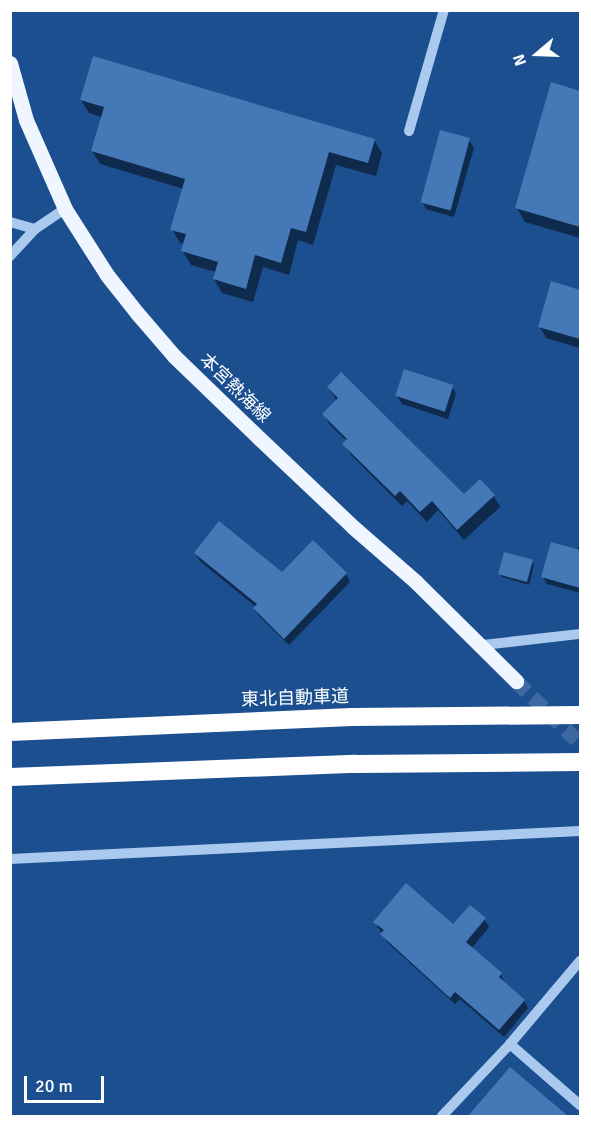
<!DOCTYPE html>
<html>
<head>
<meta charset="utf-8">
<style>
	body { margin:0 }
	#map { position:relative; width:591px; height:1127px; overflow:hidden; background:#1b4f8f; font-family:Signika,"Noto Sans JP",sans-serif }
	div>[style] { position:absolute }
	.shadow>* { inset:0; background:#0007 }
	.building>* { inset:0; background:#4478b7; transform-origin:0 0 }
	.major-tunnel>* { height:15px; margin-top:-7.5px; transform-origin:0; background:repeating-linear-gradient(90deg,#3d69a0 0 15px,transparent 0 23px) }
	.minor>* { height:10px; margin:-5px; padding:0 5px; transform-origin:5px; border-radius:5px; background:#a9c9ee }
	.major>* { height:15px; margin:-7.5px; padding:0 7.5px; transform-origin:7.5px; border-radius:7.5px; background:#f0f6ff }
	.highway>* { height:18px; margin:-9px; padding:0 9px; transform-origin:9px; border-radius:9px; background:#fff }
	span { translate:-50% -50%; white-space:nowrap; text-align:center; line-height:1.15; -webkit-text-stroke:4.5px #1b4f8f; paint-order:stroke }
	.street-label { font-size:18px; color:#fff }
	.frame { position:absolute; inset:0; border:12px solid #fff; pointer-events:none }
	.north { position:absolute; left:507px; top:24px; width:60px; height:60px; -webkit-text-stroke:4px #1b4f8f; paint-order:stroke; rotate:251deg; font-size:16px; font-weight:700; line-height:24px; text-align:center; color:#fff }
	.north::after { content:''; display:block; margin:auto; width:21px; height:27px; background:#fff; clip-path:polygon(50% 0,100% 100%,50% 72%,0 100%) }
	.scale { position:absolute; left:24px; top:1076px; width:80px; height:27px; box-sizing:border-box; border:3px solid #fff; border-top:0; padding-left:8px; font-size:18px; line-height:21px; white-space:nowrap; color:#fff; -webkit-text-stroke:4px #1b4f8f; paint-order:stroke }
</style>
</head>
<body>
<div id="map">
	<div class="shadow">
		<div style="clip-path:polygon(552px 84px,580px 92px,580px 238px,525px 222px,517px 208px)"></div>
		<div style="clip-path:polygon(81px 100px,374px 140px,382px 153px,376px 176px,336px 165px,313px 245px,298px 240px,289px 275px,263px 267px,253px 302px,222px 293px,214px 279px,216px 272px,191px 265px,183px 251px,185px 244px,180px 243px,172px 229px,184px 189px,100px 164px,92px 151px,102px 117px,89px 113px)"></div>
		<div style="clip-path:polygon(469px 140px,474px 148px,454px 217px,426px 209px,422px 201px)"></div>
		<div style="clip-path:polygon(552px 283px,580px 291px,580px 348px,546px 338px,540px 327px)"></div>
		<div style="clip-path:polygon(452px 386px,456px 394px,448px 419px,402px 404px,397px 396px)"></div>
		<div style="clip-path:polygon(328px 387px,463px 496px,494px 496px,500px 507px,464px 540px,438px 510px,427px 522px,407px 501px,402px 506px,351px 455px,344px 444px,347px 441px,330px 425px,324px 414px,337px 401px)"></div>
		<div style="clip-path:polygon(579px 545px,580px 593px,547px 584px,543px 577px,577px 551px)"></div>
		<div style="clip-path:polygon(195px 553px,282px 574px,346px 574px,350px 582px,289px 645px,259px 616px,254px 609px,256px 607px,200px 561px)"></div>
		<div style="clip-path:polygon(532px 562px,534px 565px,529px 585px,502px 577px,500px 574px)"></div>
		<div style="clip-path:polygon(484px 919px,489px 927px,471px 949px,501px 974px,504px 983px,524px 1000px,528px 1008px,504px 1037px,460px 999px,455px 1004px,387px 942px,375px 922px,453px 926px)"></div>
		<div style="clip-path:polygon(511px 1069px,563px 1114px,565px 1116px,470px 1116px)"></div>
	</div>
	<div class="building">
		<div style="clip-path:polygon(93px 56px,375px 139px,368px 163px,329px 152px,306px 232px,291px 228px,281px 263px,255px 255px,246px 289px,213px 279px,218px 262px,181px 251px,186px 234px,170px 230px,185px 179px,91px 151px,104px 107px,80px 100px)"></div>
		<div style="clip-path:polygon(551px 82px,580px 91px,580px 227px,515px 208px)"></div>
		<div style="left:440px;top:130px;width:31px;height:75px;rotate:15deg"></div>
		<div style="clip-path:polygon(551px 281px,580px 290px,580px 339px,538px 327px)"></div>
		<div style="left:404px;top:369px;width:52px;height:28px;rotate:18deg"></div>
		<div style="clip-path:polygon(341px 372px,464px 494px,480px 479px,495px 495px,457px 530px,432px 501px,420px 512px,400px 491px,395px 496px,342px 444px,347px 439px,322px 414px,338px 398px,327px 387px)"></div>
		<div style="clip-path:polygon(219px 521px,282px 572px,313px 540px,347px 573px,284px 639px,253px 608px,257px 604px,194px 553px)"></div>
		<div style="clip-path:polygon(551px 542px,580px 550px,580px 588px,541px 577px)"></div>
		<div style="left:504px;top:552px;width:30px;height:23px;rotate:15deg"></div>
		<div style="clip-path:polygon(406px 883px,453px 924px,470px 905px,486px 918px,466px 942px,502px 973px,499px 977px,525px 1000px,499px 1030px,455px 992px,450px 998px,380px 934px,384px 930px,373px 922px)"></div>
		<div style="clip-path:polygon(510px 1067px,568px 1116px,468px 1116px)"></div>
	</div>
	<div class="major-tunnel">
		<div style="left:516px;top:681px;width:89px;rotate:44.1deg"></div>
	</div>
	<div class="minor">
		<div style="left:409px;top:131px;width:126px;rotate:-73.9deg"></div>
		<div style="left:10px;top:222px;width:26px;rotate:16deg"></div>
		<div style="left:35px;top:229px;width:36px;rotate:-34deg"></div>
		<div style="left:10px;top:256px;width:37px;rotate:-47deg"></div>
		<div style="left:483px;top:645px;width:98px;rotate:-6.5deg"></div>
		<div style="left:10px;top:859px;width:571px;rotate:-2.81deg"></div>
		<div style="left:510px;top:1044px;width:93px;rotate:41.1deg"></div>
		<div style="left:442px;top:1116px;width:99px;rotate:-46.6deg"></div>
		<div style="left:510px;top:1044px;width:109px;rotate:-49.9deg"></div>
	</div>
	<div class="major">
		<div style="left:10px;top:63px;width:59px;rotate:74.3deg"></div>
		<div style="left:26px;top:120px;width:97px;rotate:66.3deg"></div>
		<div style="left:65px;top:209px;width:78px;rotate:57.5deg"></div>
		<div style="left:107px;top:275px;width:48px;rotate:51.7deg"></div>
		<div style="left:137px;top:313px;width:57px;rotate:49.3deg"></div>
		<div style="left:174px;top:356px;width:118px;rotate:44deg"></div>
		<div style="left:259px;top:438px;width:129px;rotate:43.4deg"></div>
		<div style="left:353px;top:527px;width:84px;rotate:41.1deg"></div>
		<div style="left:416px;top:582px;width:141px;rotate:44.7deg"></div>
	</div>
	<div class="highway">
		<div style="left:10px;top:732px;width:342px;rotate:-2.5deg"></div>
		<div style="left:352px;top:717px;width:228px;rotate:-0.5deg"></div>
		<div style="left:10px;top:777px;width:346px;rotate:-2.2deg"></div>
		<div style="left:356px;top:764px;width:224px;rotate:-0.5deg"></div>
	</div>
	<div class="street-label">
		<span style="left:235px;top:388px;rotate:44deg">本宮熱海線</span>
		<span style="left:295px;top:698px;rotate:-2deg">東北自動車道</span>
	</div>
	<div class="frame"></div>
	<div class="north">N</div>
	<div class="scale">20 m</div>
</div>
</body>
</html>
